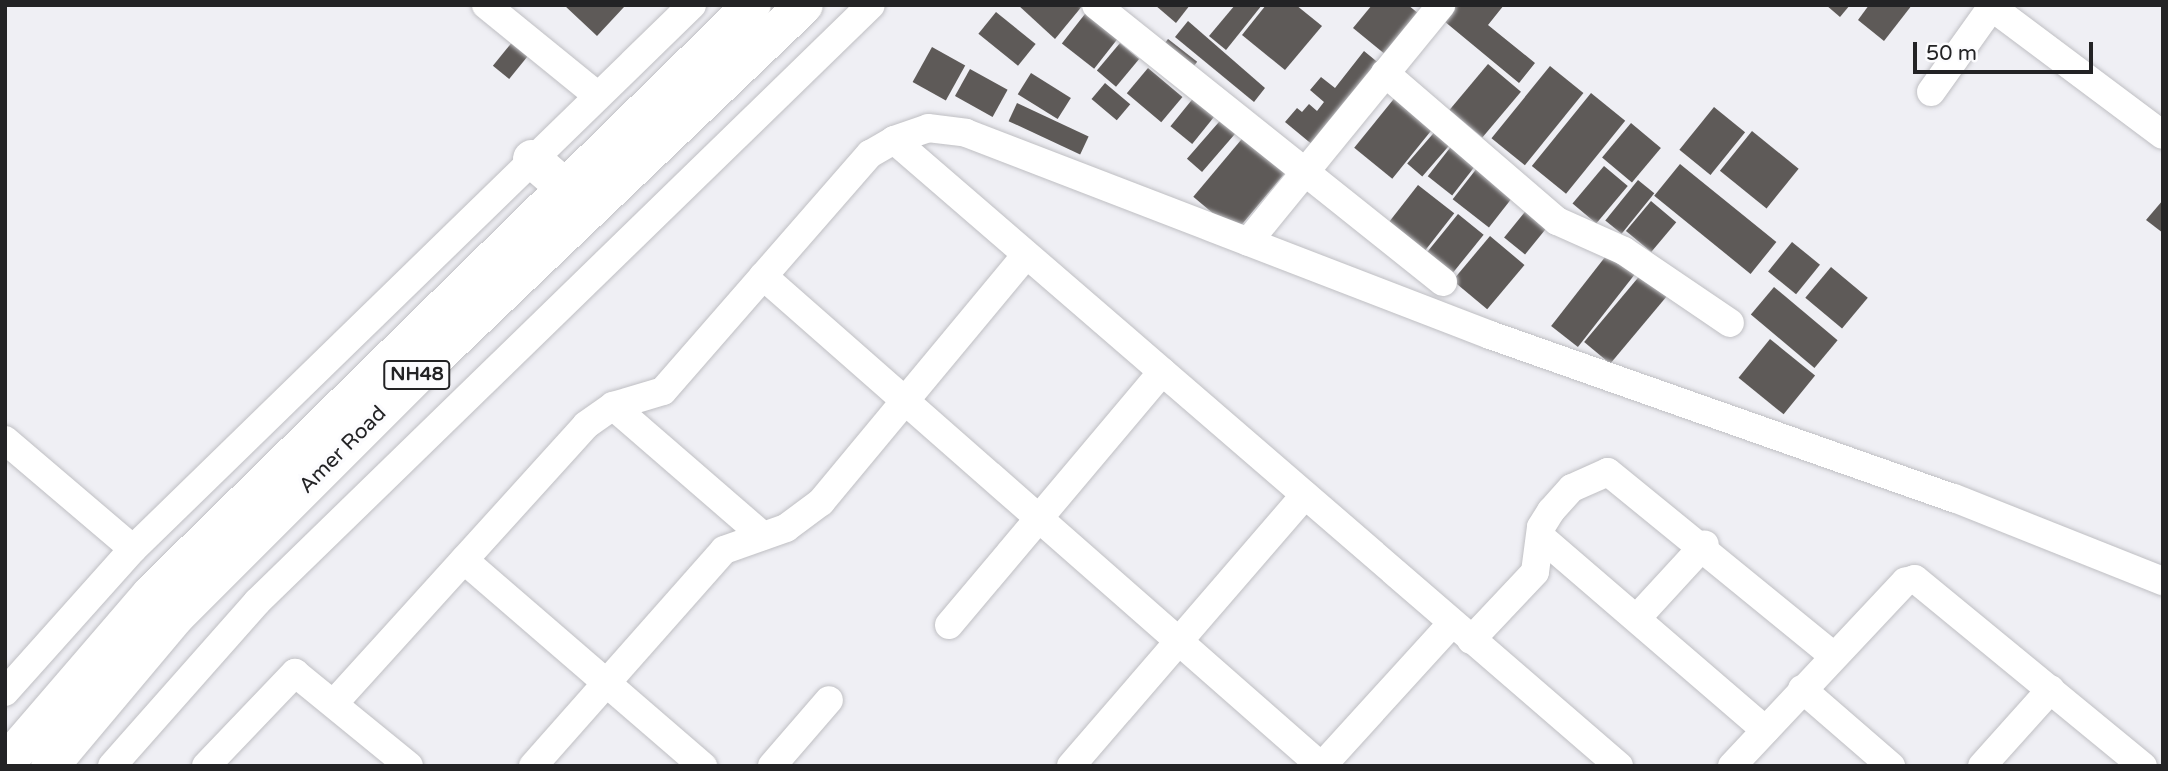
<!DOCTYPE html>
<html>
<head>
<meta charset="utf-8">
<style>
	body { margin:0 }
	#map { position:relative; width:2168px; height:771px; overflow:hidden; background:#efeff4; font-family:"Varela Round",sans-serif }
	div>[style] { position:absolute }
	.building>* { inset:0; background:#5e5a58; transform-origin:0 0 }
	.roads { filter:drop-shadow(0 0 2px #bfbfc3) drop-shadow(0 0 2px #bfbfc3) }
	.minor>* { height:28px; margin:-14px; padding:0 14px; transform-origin:14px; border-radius:14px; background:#fff }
	.highway>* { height:38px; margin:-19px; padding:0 19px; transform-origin:19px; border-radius:19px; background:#fff }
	span { translate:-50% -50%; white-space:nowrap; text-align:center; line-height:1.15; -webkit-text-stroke:7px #fcfcfe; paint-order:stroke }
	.shield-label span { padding:2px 5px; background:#fcfcfe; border:2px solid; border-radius:5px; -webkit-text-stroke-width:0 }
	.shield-label { font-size:19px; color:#232325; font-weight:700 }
	.street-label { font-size:21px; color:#232325 }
	.frame { position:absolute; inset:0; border:7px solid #232325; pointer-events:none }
	.scale { position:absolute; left:1913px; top:42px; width:180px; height:32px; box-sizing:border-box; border:4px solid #232325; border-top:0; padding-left:9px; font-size:21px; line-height:24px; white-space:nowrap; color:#232325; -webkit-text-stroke:5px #fcfcfe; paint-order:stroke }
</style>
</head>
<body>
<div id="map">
	<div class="building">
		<div style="clip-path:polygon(564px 5px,622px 5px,624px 7px,597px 36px)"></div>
		<div style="clip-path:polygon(1018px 5px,1083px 5px,1055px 39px)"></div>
		<div style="left:1092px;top:5px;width:41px;height:49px;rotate:38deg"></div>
		<div style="clip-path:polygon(1155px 5px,1190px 5px,1176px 23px)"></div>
		<div style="clip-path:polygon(1235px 5px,1262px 5px,1226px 50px,1209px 36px)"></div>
		<div style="clip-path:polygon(1266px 5px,1296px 5px,1322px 26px,1285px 70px,1242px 35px)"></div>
		<div style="clip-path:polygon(1372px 5px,1408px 5px,1419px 14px,1386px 55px,1353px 28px)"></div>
		<div style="clip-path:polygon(1456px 5px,1504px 5px,1488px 25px,1535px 63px,1519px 83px,1444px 21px)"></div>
		<div style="clip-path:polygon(1826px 5px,1850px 5px,1840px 17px)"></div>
		<div style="clip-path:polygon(1869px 5px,1912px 5px,1884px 41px,1858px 20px)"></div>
		<div style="left:996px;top:12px;width:51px;height:28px;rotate:39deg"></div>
		<div style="clip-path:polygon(1188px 21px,1265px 88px,1254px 102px,1175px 37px)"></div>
		<div style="left:1168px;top:39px;width:37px;height:11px;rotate:38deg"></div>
		<div style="left:513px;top:41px;width:21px;height:32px;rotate:39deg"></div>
		<div style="left:1120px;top:43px;width:25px;height:36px;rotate:40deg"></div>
		<div style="left:932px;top:47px;width:38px;height:40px;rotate:29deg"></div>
		<div style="clip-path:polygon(1364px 51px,1381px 65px,1314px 146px,1285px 122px,1297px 108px,1302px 112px,1309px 104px,1317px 111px,1324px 102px,1310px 90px,1321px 77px,1335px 88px)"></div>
		<div style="left:1488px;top:64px;width:43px;height:60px;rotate:40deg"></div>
		<div style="left:1550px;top:66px;width:43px;height:93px;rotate:39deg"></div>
		<div style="left:1148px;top:68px;width:45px;height:33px;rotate:40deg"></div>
		<div style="left:970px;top:69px;width:43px;height:31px;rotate:29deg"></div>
		<div style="left:1031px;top:73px;width:47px;height:25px;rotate:32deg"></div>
		<div style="left:1105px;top:83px;width:33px;height:21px;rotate:40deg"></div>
		<div style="left:1591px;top:93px;width:44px;height:94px;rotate:39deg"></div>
		<div style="left:1397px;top:95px;width:49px;height:68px;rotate:39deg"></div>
		<div style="left:1195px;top:96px;width:28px;height:39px;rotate:39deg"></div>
		<div style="left:1017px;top:103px;width:79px;height:20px;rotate:25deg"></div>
		<div style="left:1714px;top:107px;width:40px;height:55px;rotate:39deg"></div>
		<div style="left:1225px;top:115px;width:20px;height:58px;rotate:41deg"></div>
		<div style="left:1631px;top:123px;width:39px;height:45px;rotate:40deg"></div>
		<div style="left:1438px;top:128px;width:20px;height:47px;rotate:41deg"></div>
		<div style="left:1752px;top:131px;width:60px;height:51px;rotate:39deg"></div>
		<div style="left:1246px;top:134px;width:55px;height:82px;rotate:40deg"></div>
		<div style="left:1453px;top:144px;width:31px;height:41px;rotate:38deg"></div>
		<div style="left:1481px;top:163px;width:46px;height:46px;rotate:38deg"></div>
		<div style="left:1680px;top:164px;width:124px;height:41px;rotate:39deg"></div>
		<div style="left:1604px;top:166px;width:31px;height:49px;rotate:40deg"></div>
		<div style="left:1638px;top:180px;width:21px;height:52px;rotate:39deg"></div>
		<div style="left:1418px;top:185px;width:46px;height:54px;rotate:38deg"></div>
		<div style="clip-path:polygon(2163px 200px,2163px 233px,2146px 220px)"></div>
		<div style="left:1651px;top:201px;width:33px;height:39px;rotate:40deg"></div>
		<div style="left:1528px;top:208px;width:27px;height:38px;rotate:39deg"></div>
		<div style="left:1458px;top:214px;width:33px;height:55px;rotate:39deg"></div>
		<div style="left:1490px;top:236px;width:45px;height:58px;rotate:40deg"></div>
		<div style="left:1792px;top:242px;width:36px;height:38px;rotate:39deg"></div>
		<div style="left:1609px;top:252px;width:34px;height:94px;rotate:38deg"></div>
		<div style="left:1831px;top:267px;width:48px;height:40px;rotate:40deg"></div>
		<div style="left:1642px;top:273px;width:34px;height:90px;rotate:40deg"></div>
		<div style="left:1774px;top:287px;width:83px;height:36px;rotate:40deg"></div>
		<div style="left:1770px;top:339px;width:58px;height:50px;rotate:39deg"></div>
	</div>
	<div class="roads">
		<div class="minor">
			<div style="left:486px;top:5px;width:144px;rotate:39.1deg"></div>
			<div style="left:1096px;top:5px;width:444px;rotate:38.6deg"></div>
			<div style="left:1989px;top:5px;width:217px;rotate:36.8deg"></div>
			<div style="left:1385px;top:73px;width:227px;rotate:40.7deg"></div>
			<div style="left:1557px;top:221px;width:73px;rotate:24.1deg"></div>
			<div style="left:1624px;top:251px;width:128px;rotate:34.2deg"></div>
			<div style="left:1931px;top:92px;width:107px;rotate:-54.5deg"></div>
			<div style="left:894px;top:140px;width:36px;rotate:-19deg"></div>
			<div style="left:928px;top:128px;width:38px;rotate:7deg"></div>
			<div style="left:966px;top:133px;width:562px;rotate:21.08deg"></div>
			<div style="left:1490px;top:335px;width:492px;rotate:19.4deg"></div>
			<div style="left:1954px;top:498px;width:225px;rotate:21.7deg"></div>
			<div style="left:1248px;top:242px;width:306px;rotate:-50.8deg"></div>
			<div style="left:763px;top:276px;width:743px;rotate:41.29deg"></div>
			<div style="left:613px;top:406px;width:197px;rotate:40.9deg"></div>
			<div style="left:5px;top:440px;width:168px;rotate:40.4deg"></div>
			<div style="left:1541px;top:537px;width:296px;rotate:40.7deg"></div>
			<div style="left:464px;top:560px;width:316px;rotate:40.8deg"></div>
			<div style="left:1637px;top:618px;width:100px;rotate:-47.4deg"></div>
			<div style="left:949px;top:625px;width:331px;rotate:-49.9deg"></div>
			<div style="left:1471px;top:640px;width:93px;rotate:-46.7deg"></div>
			<div style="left:1535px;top:572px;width:45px;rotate:-82.4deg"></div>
			<div style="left:1541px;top:527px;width:19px;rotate:-58deg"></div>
			<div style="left:1551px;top:511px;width:31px;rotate:-48deg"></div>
			<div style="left:1572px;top:488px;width:39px;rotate:-24deg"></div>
			<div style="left:1608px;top:472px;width:291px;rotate:39.2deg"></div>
			<div style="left:1802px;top:689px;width:118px;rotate:40.9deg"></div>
			<div style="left:5px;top:692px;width:192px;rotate:-48.2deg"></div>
			<div style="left:133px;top:549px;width:780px;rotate:-44.22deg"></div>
			<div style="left:336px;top:701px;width:372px;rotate:-47.8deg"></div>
			<div style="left:586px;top:425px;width:33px;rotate:-35deg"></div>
			<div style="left:613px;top:406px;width:52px;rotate:-16.7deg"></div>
			<div style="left:663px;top:391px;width:315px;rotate:-48.9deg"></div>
			<div style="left:870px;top:154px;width:28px;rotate:-30deg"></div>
			<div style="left:894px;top:140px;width:958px;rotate:40.81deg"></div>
			<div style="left:112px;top:766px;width:219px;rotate:-48.5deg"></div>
			<div style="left:257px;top:602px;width:856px;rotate:-44.2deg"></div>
			<div style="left:206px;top:766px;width:129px;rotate:-46.3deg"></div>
			<div style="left:295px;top:673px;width:147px;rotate:39.2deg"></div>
			<div style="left:533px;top:766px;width:288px;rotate:-48.5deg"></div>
			<div style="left:724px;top:550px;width:66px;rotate:-19.5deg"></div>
			<div style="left:786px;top:528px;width:44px;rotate:-36.6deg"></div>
			<div style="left:821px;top:502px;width:321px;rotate:-50.3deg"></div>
			<div style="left:772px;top:766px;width:87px;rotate:-49.2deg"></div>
			<div style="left:1071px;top:766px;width:358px;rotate:-49.2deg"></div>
			<div style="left:1322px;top:766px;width:192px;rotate:-47.7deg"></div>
			<div style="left:1732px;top:766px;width:253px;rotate:-46.8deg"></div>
			<div style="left:1905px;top:582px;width:10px;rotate:-17deg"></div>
			<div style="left:1915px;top:579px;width:295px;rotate:39.4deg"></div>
			<div style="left:1982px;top:766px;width:103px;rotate:-48.1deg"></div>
		</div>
		<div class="highway">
			<div style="left:532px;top:159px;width:43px;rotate:41.2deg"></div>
			<div style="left:5px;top:764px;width:224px;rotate:-49.3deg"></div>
			<div style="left:151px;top:594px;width:841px;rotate:-44.42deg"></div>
			<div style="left:50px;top:766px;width:196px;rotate:-50deg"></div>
			<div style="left:176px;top:616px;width:358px;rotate:-45deg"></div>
			<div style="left:429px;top:363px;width:518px;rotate:-43.67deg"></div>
		</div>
	</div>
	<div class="shield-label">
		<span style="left:417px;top:375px">NH48</span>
	</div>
	<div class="street-label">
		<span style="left:343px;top:450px;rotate:-45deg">Amer Road</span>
	</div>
	<div class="frame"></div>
	<div class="scale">50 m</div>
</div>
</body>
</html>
